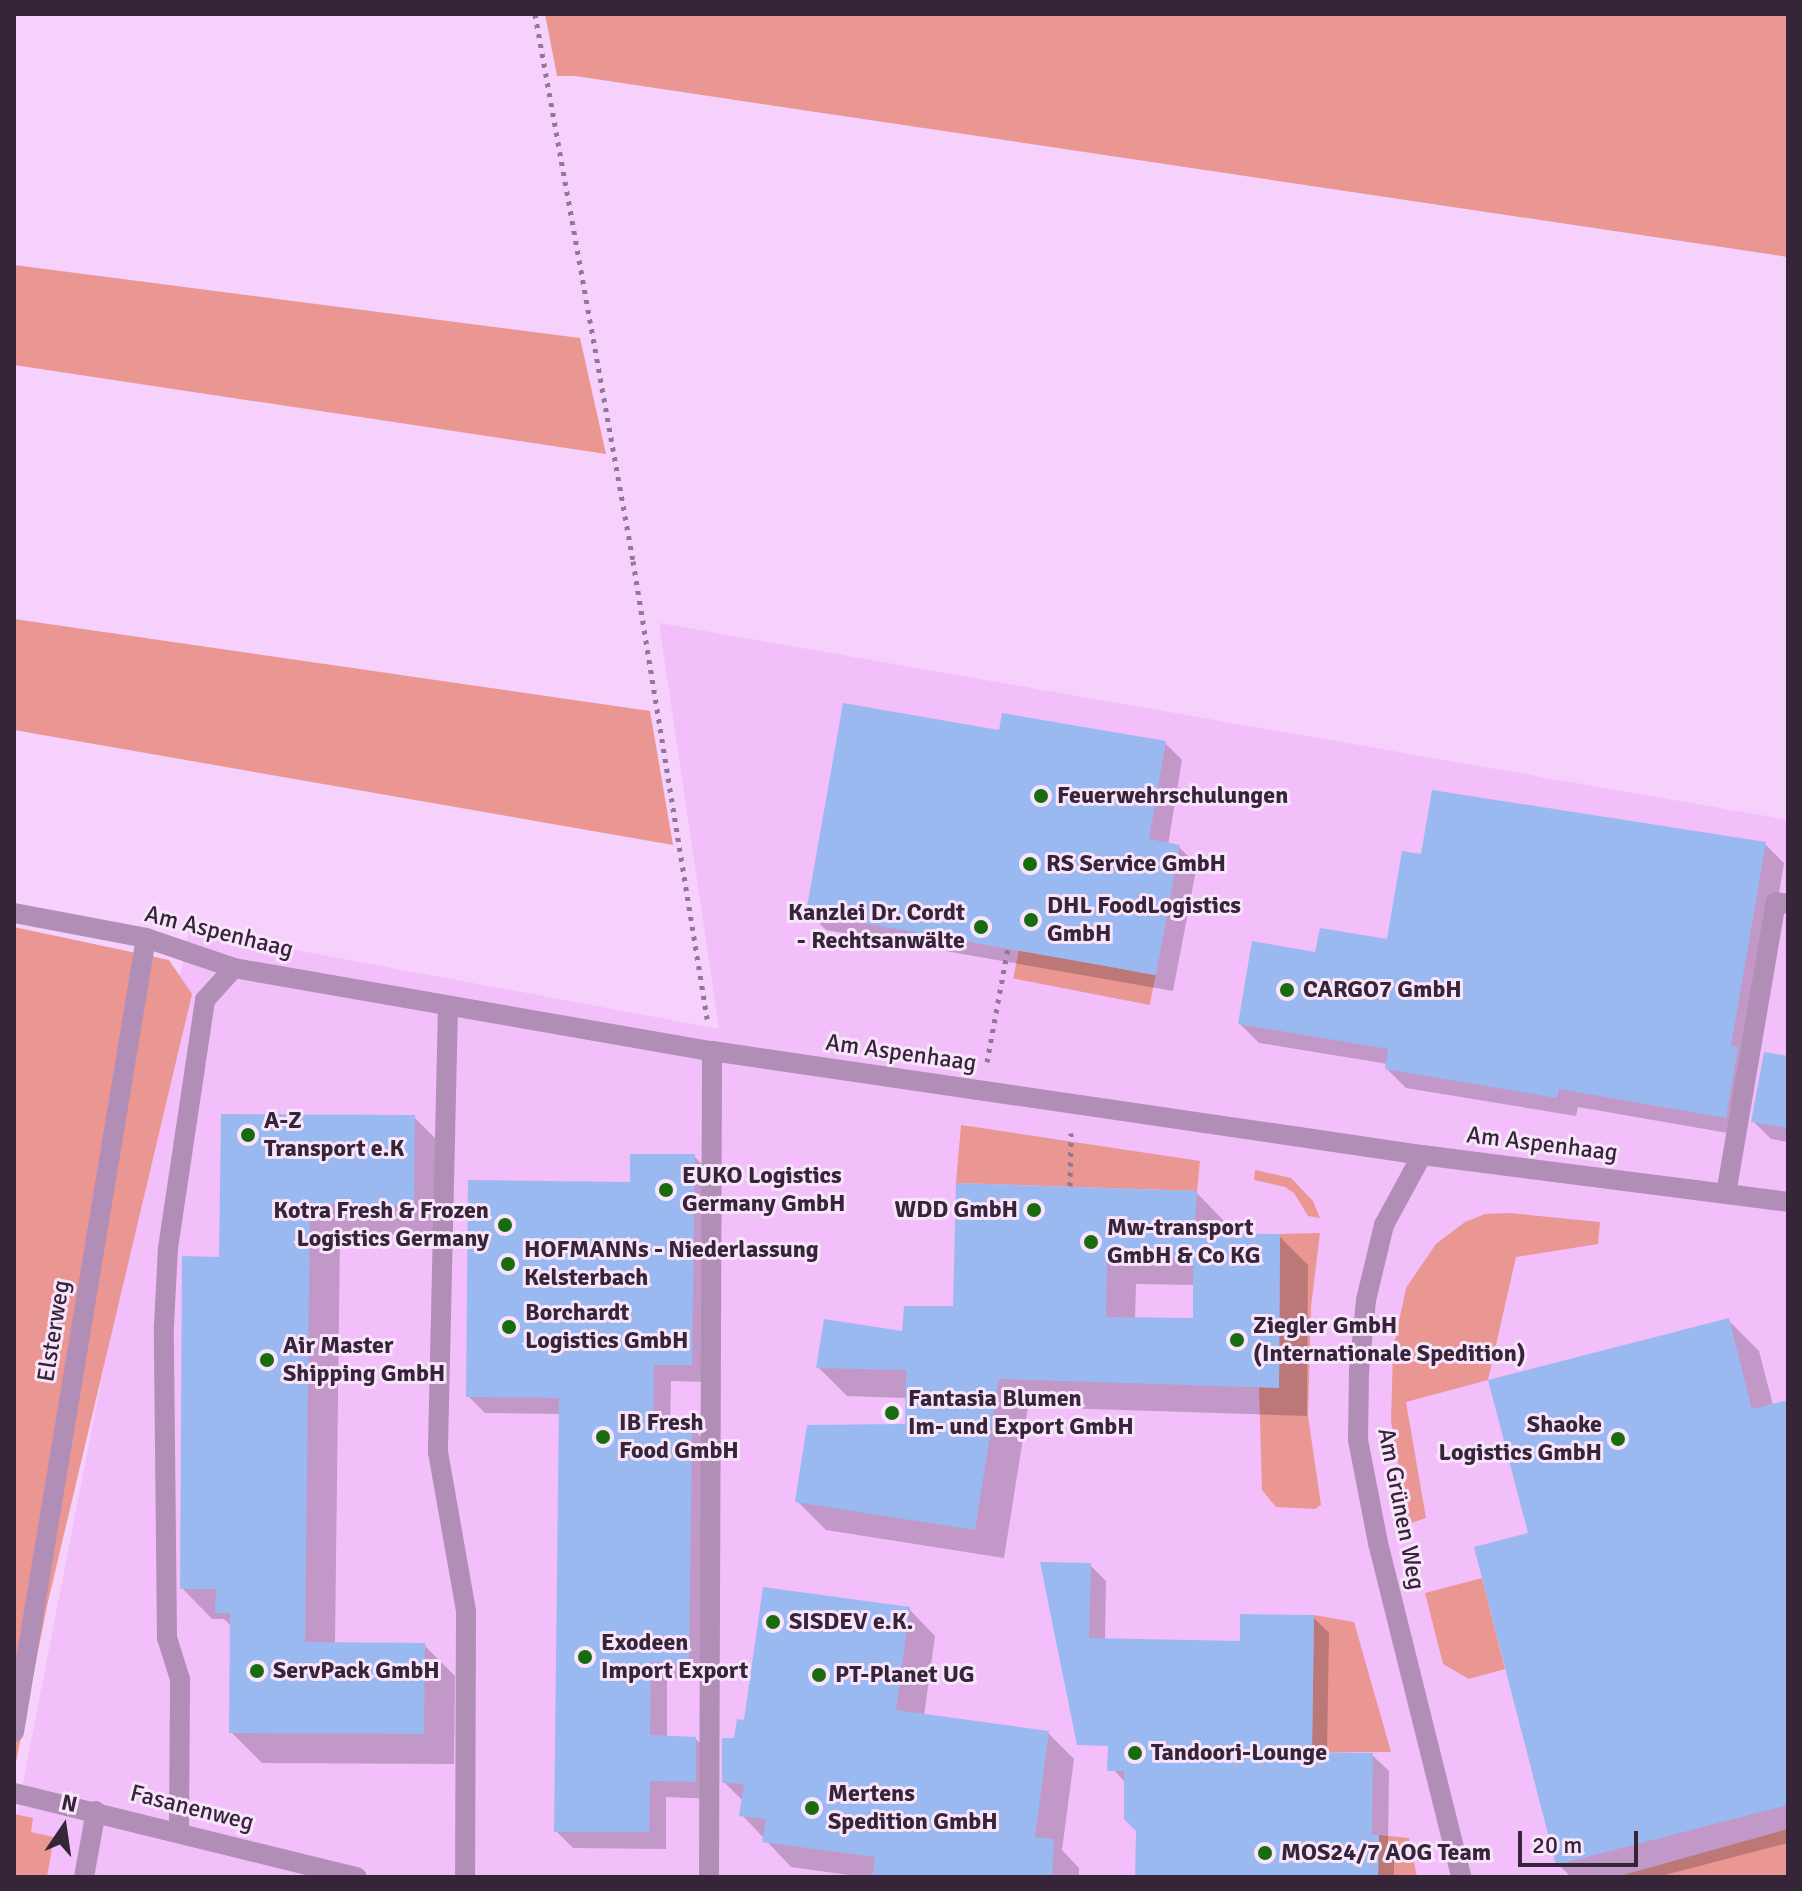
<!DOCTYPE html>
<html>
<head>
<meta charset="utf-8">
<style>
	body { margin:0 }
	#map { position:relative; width:1802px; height:1891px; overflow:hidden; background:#f5d1fb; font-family:Signika,sans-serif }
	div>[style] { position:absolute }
	.built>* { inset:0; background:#f2bffa }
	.green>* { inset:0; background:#ea9794; transform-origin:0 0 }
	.shadow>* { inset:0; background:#0003 }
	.building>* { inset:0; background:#9ab9f1 }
	.path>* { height:5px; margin-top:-2.5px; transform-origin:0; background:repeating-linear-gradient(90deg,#927897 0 4px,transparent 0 10px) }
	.minor>* { height:20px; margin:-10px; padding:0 10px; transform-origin:10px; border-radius:10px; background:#b08eb6 }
	.dots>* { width:22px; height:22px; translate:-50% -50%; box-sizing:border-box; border:4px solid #f8e5fb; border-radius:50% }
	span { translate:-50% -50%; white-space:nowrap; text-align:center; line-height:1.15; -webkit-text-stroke:6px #f8e5fb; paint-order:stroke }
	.poi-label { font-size:24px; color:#362539; font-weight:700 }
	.left { translate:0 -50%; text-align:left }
	.right { translate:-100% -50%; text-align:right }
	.street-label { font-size:24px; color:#362539 }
	.frame { position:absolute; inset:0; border:16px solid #362539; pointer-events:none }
	.north { position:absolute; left:24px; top:1787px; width:80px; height:80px; -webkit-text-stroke:6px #f8e5fb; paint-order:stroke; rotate:13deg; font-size:22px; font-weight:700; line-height:32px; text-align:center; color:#362539 }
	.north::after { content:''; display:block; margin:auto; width:28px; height:36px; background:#362539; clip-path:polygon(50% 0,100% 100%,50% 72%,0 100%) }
	.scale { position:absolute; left:1518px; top:1831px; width:120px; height:36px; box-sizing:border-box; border:4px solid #362539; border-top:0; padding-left:10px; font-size:24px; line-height:28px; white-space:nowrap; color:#362539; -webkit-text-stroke:6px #f8e5fb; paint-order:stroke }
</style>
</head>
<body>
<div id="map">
	<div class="built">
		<div style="clip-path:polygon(659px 623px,1788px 820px,1788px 1877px,14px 1877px,14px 1829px,189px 930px,719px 1029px)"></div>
	</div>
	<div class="green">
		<div style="clip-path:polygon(545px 14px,1788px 14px,1788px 257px,575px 76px,557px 76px)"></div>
		<div style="clip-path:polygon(14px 265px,580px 338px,606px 454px,14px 365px)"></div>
		<div style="clip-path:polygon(14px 619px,650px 711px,673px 845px,14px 730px)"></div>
		<div style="clip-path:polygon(14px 927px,169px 960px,192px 994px,47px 1606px,14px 1772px)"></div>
		<div style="left:1019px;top:949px;width:139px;height:30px;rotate:11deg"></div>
		<div style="clip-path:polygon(961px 1125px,1200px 1161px,1197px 1191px,956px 1183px)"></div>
		<div style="clip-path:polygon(1255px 1170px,1291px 1178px,1313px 1201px,1320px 1218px,1308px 1216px,1294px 1193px,1285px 1187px,1254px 1180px)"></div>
		<div style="clip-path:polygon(1510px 1213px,1600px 1222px,1598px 1244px,1516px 1257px,1488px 1380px,1406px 1402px,1426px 1518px,1408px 1524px,1391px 1421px,1393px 1350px,1406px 1288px,1436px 1244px,1465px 1222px,1485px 1214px)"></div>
		<div style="clip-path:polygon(1320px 1233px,1311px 1307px,1308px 1416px,1321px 1505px,1315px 1509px,1276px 1507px,1262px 1490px,1259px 1387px,1279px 1387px,1280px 1234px)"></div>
		<div style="clip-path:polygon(1482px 1578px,1505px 1669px,1469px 1679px,1443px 1664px,1425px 1593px)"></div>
		<div style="clip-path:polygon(1314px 1615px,1354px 1622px,1391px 1752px,1312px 1752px)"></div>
		<div style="clip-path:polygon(14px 1814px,33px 1818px,31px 1832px,54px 1837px,47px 1877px,14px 1877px)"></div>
		<div style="clip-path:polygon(1788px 1829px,1788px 1877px,1616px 1877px)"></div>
		<div style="clip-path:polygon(1379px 1835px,1409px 1838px,1417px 1877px,1378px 1877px)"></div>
	</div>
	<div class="shadow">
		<div style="clip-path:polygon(1001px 732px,1165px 743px,1182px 760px,1168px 845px,1179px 847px,1197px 865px,1173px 991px,826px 930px,809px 912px)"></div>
		<div style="clip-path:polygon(1765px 844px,1784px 863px,1751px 1063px,1745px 1136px,1578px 1107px,1576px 1116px,1406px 1088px,1387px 1069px,1388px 1064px,1259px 1043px,1240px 1024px,1317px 954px,1389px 941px,1423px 857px)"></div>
		<div style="clip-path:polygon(1788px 1058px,1788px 1142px,1771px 1139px,1754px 1122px)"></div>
		<div style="clip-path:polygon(414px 1117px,445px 1148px,444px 1236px,340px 1234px,335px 1644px,424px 1645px,455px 1676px,454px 1764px,262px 1763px,231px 1732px,232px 1627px,224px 1619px,212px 1619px,182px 1588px,221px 1259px)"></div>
		<div style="clip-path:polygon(694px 1156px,711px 1174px,709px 1382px,671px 1381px,670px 1427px,691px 1427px,708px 1444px,705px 1680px,667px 1678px,667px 1738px,696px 1739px,713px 1756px,713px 1799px,666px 1797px,666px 1849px,573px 1848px,556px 1831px,560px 1414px,485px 1413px,468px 1396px,632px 1184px)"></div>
		<div style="clip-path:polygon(evenodd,1196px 1192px,1225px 1222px,1224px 1235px,1279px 1236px,1308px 1265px,1307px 1416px,1028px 1407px,1004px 1558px,826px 1530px,797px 1501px,907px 1426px,907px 1398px,847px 1396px,818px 1367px,904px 1334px,1196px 1192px,1136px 1284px,1195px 1285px,1195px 1320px,1135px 1320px,1136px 1284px)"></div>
		<div style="clip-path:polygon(1728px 1320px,1759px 1351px,1773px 1405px,1788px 1402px,1788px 1843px,1657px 1877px,1571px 1877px,1558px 1864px,1531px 1535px)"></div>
		<div style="clip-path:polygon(1090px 1565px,1106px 1581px,1105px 1641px,1242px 1643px,1313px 1617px,1329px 1633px,1327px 1754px,1372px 1755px,1389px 1771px,1388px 1847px,1394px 1853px,1394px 1877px,1137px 1877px,1138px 1830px,1126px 1783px,1114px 1770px,1104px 1713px,1075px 1723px)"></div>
		<div style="clip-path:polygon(909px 1609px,935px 1636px,924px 1716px,1048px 1733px,1074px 1759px,1062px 1850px,1079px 1868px,1079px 1877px,863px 1877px,791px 1867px,742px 1815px,743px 1801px,724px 1782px,736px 1740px,746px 1722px)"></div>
	</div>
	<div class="building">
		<div style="clip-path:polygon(843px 703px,999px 730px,1002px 713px,1166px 741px,1149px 839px,1180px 845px,1156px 975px,806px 913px)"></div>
		<div style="clip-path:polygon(1432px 790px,1766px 842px,1731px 1046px,1738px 1047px,1726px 1118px,1559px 1089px,1557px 1098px,1385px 1069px,1388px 1049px,1238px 1024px,1252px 941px,1315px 952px,1320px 928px,1387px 939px,1402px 851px,1421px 854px)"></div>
		<div style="clip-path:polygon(1764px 1052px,1788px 1056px,1788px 1128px,1751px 1122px)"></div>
		<div style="clip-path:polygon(221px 1114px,415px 1115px,414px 1206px,310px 1204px,305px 1642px,425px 1643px,424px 1734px,229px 1733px,230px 1613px,215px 1613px,216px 1589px,180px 1589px,182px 1256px,219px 1257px)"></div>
		<div style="clip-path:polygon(630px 1154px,695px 1154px,692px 1365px,654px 1365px,653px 1425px,692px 1425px,689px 1663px,651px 1662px,650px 1735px,696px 1737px,696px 1782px,650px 1781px,649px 1832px,554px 1832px,559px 1398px,466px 1397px,468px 1180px,630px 1182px)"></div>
		<div style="clip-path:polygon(evenodd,956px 1183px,1197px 1191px,1194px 1233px,1280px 1234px,1279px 1388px,999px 1379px,975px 1530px,795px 1502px,807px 1425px,905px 1424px,906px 1370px,816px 1368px,824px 1319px,902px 1331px,904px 1306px,953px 1306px,956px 1183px,1193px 1249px,1193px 1318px,1106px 1317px,1107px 1256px,1193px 1258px,1193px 1249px)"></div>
		<div style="clip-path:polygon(1729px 1318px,1752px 1409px,1788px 1400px,1788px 1805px,1556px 1865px,1474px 1547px,1528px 1533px,1488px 1380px)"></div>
		<div style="clip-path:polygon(1040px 1562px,1091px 1563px,1089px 1638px,1240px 1641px,1240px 1614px,1314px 1615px,1312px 1752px,1373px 1753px,1372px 1835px,1379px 1835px,1378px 1877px,1135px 1877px,1136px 1831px,1124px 1819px,1124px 1771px,1107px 1771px,1108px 1746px,1077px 1745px)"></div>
		<div style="clip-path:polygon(763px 1587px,910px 1607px,896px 1710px,1049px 1731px,1035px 1837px,1054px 1839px,1052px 1877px,872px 1877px,875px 1857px,762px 1842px,766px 1819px,739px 1816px,744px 1784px,722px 1783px,722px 1738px,734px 1738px,737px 1719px,744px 1720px)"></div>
	</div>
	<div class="path">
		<div style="left:535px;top:14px;width:556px;rotate:79.84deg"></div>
		<div style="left:633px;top:561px;width:464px;rotate:80.8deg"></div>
		<div style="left:987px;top:1062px;width:116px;rotate:-79.6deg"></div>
		<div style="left:1070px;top:1186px;width:53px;rotate:-88.9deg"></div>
	</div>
	<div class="minor">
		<div style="left:14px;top:913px;width:134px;rotate:10.7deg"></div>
		<div style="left:146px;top:938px;width:93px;rotate:18.8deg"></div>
		<div style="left:234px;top:968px;width:485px;rotate:9.9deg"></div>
		<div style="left:712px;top:1051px;width:718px;rotate:8.33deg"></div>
		<div style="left:1422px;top:1155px;width:369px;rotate:7.3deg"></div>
		<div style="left:448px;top:1006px;width:446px;rotate:91.3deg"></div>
		<div style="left:438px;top:1452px;width:161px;rotate:80deg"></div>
		<div style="left:466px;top:1611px;width:266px;rotate:90.2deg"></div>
		<div style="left:1422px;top:1155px;width:80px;rotate:118.5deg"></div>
		<div style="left:1384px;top:1225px;width:77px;rotate:103.5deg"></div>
		<div style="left:1366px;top:1300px;width:71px;rotate:95.6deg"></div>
		<div style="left:1359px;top:1371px;width:69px;rotate:90.8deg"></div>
		<div style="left:1358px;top:1440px;width:105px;rotate:79deg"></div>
		<div style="left:1378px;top:1543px;width:344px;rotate:76deg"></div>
		<div style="left:1726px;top:1194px;width:296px;rotate:-80.3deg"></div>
		<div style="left:1776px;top:902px;width:12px;rotate:9deg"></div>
		<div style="left:14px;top:1732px;width:805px;rotate:-80.56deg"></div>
		<div style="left:14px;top:1793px;width:353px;rotate:13.8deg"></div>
		<div style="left:179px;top:1832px;width:153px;rotate:-89.6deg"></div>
		<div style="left:180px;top:1679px;width:43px;rotate:-107.6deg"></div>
		<div style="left:167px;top:1638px;width:312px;rotate:-90.6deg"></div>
		<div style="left:164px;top:1326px;width:78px;rotate:-87.1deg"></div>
		<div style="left:168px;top:1248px;width:251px;rotate:-81.5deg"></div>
		<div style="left:205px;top:1000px;width:43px;rotate:-47.8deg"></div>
		<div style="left:84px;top:1877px;width:67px;rotate:-79.7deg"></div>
		<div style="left:709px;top:1877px;width:826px;rotate:-89.79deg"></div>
	</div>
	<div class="dots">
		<div style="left:1041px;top:796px;background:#196b0f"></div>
		<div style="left:1030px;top:864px;background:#196b0f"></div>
		<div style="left:1031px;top:920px;background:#196b0f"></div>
		<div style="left:981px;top:927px;background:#196b0f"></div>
		<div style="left:1287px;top:990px;background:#196b0f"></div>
		<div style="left:248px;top:1135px;background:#196b0f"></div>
		<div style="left:666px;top:1190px;background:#196b0f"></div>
		<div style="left:1034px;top:1210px;background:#196b0f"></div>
		<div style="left:505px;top:1225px;background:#196b0f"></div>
		<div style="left:1091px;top:1242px;background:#196b0f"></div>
		<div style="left:508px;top:1264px;background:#196b0f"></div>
		<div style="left:509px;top:1327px;background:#196b0f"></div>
		<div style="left:1237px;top:1340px;background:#196b0f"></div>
		<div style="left:267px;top:1360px;background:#196b0f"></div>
		<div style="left:892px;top:1413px;background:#196b0f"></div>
		<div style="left:603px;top:1437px;background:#196b0f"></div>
		<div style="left:1618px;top:1439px;background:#196b0f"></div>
		<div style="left:773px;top:1622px;background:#196b0f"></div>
		<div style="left:585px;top:1657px;background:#196b0f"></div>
		<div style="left:257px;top:1671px;background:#196b0f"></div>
		<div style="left:819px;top:1675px;background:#196b0f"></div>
		<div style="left:1135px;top:1753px;background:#196b0f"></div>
		<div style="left:812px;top:1808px;background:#196b0f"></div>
		<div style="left:1265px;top:1853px;background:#196b0f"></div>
	</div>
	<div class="poi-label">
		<span class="left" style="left:1057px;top:796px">Feuerwehrschulungen</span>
		<span class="left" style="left:1046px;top:864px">RS Service GmbH</span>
		<span class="left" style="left:1047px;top:920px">DHL FoodLogistics<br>GmbH</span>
		<span class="right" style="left:965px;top:927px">Kanzlei Dr. Cordt<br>- Rechtsanwälte</span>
		<span class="left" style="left:1303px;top:990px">CARGO7 GmbH</span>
		<span class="left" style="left:264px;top:1135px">A-Z<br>Transport e.K</span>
		<span class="left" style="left:682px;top:1190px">EUKO Logistics<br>Germany GmbH</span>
		<span class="right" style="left:1018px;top:1210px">WDD GmbH</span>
		<span class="right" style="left:489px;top:1225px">Kotra Fresh &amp; Frozen<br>Logistics Germany</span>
		<span class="left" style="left:1107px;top:1242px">Mw-transport<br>GmbH &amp; Co KG</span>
		<span class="left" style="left:524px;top:1264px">HOFMANNs - Niederlassung<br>Kelsterbach</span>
		<span class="left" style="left:525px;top:1327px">Borchardt<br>Logistics GmbH</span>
		<span class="left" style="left:1253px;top:1340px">Ziegler GmbH<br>(Internationale Spedition)</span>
		<span class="left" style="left:283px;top:1360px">Air Master<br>Shipping GmbH</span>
		<span class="left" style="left:908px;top:1413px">Fantasia Blumen<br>Im- und Export GmbH</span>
		<span class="left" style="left:619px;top:1437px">IB Fresh<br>Food GmbH</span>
		<span class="right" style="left:1602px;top:1439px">Shaoke<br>Logistics GmbH</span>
		<span class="left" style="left:789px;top:1622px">SISDEV e.K.</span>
		<span class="left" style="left:601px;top:1657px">Exodeen<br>Import Export</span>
		<span class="left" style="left:273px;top:1671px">ServPack GmbH</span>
		<span class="left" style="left:835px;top:1675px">PT-Planet UG</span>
		<span class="left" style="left:1151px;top:1753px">Tandoori-Lounge</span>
		<span class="left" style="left:828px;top:1808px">Mertens<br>Spedition GmbH</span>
		<span class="left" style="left:1281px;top:1853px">MOS24/7 AOG Team</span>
	</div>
	<div class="street-label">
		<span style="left:219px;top:932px;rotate:14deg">Am Aspenhaag</span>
		<span style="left:901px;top:1053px;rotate:8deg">Am Aspenhaag</span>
		<span style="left:1542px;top:1144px;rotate:7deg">Am Aspenhaag</span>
		<span style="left:54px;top:1331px;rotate:-81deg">Elsterweg</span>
		<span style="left:1401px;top:1509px;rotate:79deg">Am Grünen Weg</span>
		<span style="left:192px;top:1808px;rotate:14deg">Fasanenweg</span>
	</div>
	<div class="frame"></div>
	<div class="north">N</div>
	<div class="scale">20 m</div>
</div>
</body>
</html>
